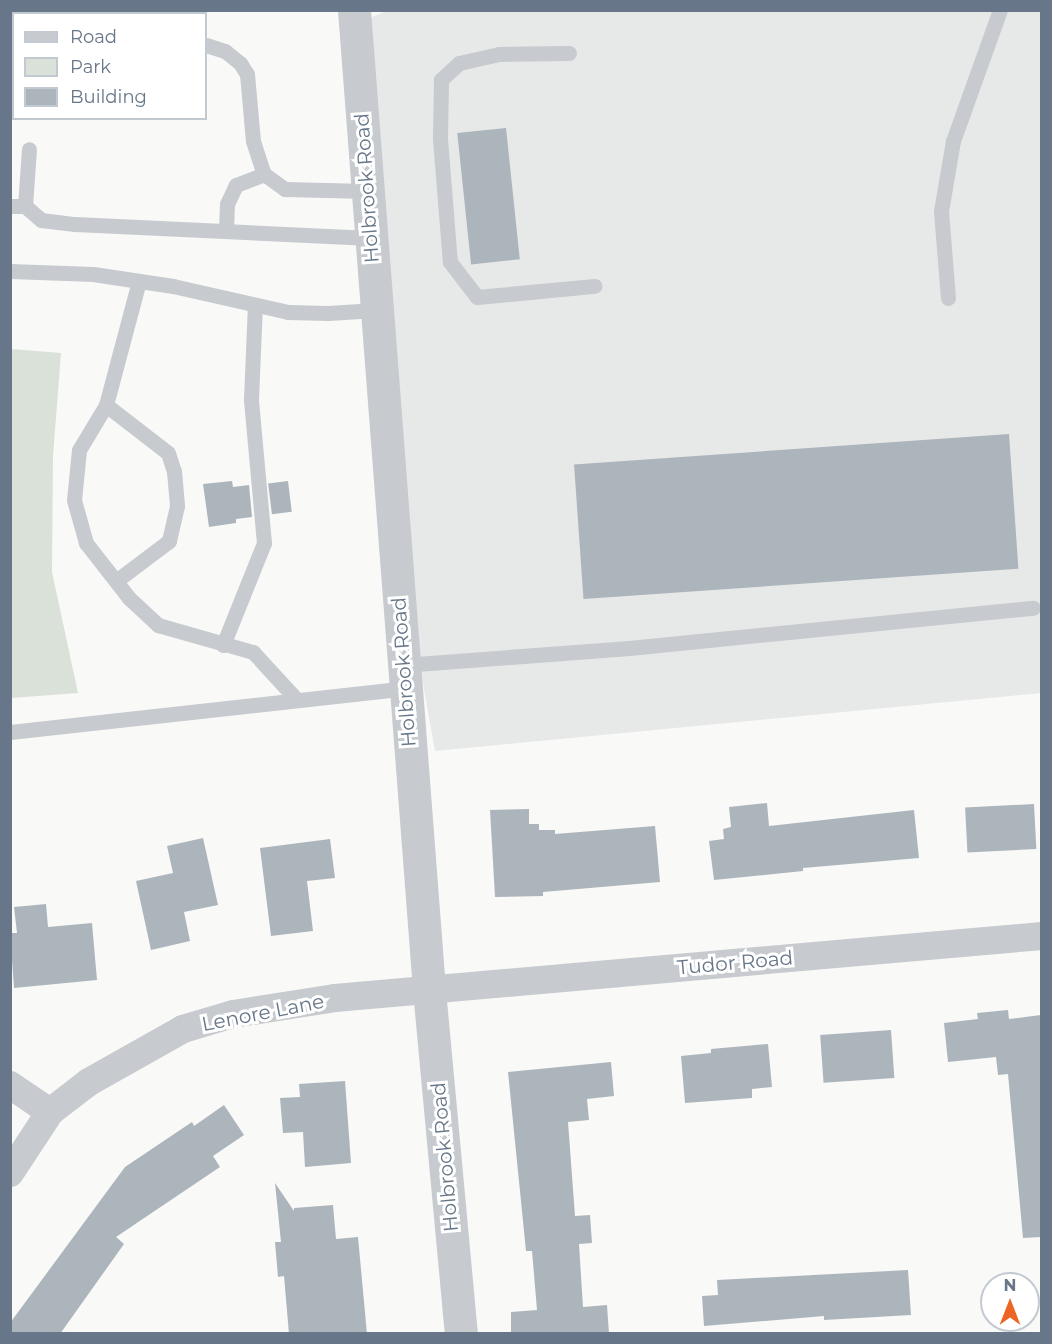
<!DOCTYPE html>
<html>
<head>
<meta charset="utf-8">
<style>
	body { margin:0 }
	#map { position:relative; width:1052px; height:1344px; overflow:hidden; background:#f9f9f7; font-family:Montserrat,sans-serif }
	div>[style] { position:absolute }
	.built>* { inset:0; background:#e7e8e8 }
	.green>* { inset:0; background:#dae1d8 }
	.building>* { inset:0; background:#adb5bc; transform-origin:0 0 }
	.service>* { height:15px; margin:-7.5px; padding:0 7.5px; transform-origin:7.5px; border-radius:7.5px; background:#c7cace }
	.minor>* { height:28px; margin:-14px; padding:0 14px; transform-origin:14px; border-radius:14px; background:#c7cace }
	.tertiary>* { height:33px; margin:-16.5px; padding:0 16.5px; transform-origin:16.5px; border-radius:16.5px; background:#c7cace }
	span { translate:-50% -50%; white-space:nowrap; text-align:center; line-height:1.15; -webkit-text-stroke:6px #fff; paint-order:stroke }
	.street-label { font-size:20px; color:#677789 }
	.frame { position:absolute; inset:0; border:12px solid #677789; pointer-events:none }
	.legend { position:absolute; left:12px; top:12px; width:195px; height:108px; box-sizing:border-box; background:#fff; border:2px solid #c2c9d0; margin:0; padding:8px 10px; list-style:none; font-size:18px; color:#677789 }
	.legend li { display:flex; align-items:center; gap:12px; height:30px }
	.legend b { width:30px; border:2px solid #c2c9d0 }
	.north { position:absolute; left:980px; top:1272px; width:60px; height:60px; box-sizing:border-box; background:#fff; border:2px solid #c2c9d0; border-radius:50%; rotate:0deg; font-size:16px; font-weight:700; line-height:24px; text-align:center; color:#677789 }
	.north::after { content:''; display:block; margin:auto; width:21px; height:27px; background:#eb6625; clip-path:polygon(50% 0,100% 100%,50% 72%,0 100%) }
</style>
</head>
<body>
<div id="map">
	<div class="built">
		<div style="clip-path:polygon(389px 10px,1041px 11px,1041px 693px,435px 751px,391px 502px,355px 24px)"></div>
	</div>
	<div class="green">
		<div style="clip-path:polygon(11px 349px,61px 353px,53px 456px,52px 572px,78px 693px,11px 698px)"></div>
	</div>
	<div class="building">
		<div style="left:506px;top:128px;width:132px;height:49px;rotate:84deg"></div>
		<div style="left:1009px;top:434px;width:135px;height:436px;rotate:86deg"></div>
		<div style="clip-path:polygon(232px 481px,233px 487px,249px 485px,252px 517px,236px 519px,236px 523px,209px 527px,203px 484px)"></div>
		<div style="left:288px;top:481px;width:31px;height:20px;rotate:83deg"></div>
		<div style="clip-path:polygon(767px 803px,769px 826px,914px 810px,919px 858px,803px 868px,803px 871px,714px 880px,709px 841px,724px 839px,723px 829px,731px 827px,729px 807px)"></div>
		<div style="left:1034px;top:804px;width:45px;height:69px;rotate:87deg"></div>
		<div style="clip-path:polygon(529px 809px,529px 824px,539px 824px,539px 830px,555px 830px,555px 834px,655px 826px,660px 882px,543px 892px,543px 896px,495px 897px,490px 810px)"></div>
		<div style="clip-path:polygon(203px 838px,218px 905px,184px 912px,190px 941px,151px 950px,136px 881px,173px 873px,167px 846px)"></div>
		<div style="clip-path:polygon(330px 839px,335px 878px,307px 881px,313px 931px,271px 936px,260px 848px)"></div>
		<div style="clip-path:polygon(46px 904px,48px 927px,92px 923px,97px 980px,14px 988px,10px 933px,17px 933px,14px 907px)"></div>
		<div style="clip-path:polygon(1008px 1010px,1009px 1019px,1041px 1015px,1041px 1237px,1023px 1238px,1008px 1074px,998px 1075px,996px 1057px,948px 1062px,944px 1023px,978px 1019px,977px 1013px)"></div>
		<div style="left:891px;top:1030px;width:48px;height:71px;rotate:86deg"></div>
		<div style="clip-path:polygon(768px 1044px,772px 1087px,752px 1089px,752px 1098px,685px 1103px,681px 1056px,711px 1053px,711px 1049px)"></div>
		<div style="clip-path:polygon(611px 1062px,614px 1096px,587px 1099px,589px 1120px,568px 1122px,575px 1216px,590px 1215px,592px 1243px,579px 1244px,583px 1307px,607px 1305px,609px 1334px,511px 1334px,511px 1312px,537px 1310px,532px 1251px,526px 1251px,508px 1072px)"></div>
		<div style="clip-path:polygon(345px 1081px,351px 1163px,305px 1167px,303px 1132px,283px 1133px,280px 1098px,300px 1097px,299px 1084px)"></div>
		<div style="clip-path:polygon(224px 1105px,244px 1135px,213px 1156px,220px 1167px,116px 1237px,124px 1244px,60px 1334px,10px 1334px,10px 1323px,125px 1167px,192px 1122px,194px 1126px)"></div>
		<div style="clip-path:polygon(275px 1183px,294px 1211px,294px 1208px,333px 1205px,336px 1239px,358px 1237px,367px 1334px,289px 1334px,284px 1276px,278px 1277px,275px 1242px,281px 1242px)"></div>
		<div style="clip-path:polygon(908px 1270px,911px 1315px,824px 1320px,824px 1316px,704px 1326px,702px 1296px,718px 1295px,717px 1280px)"></div>
	</div>
	<div class="service">
		<div style="left:121px;top:10px;width:4px;rotate:90deg"></div>
		<div style="left:206px;top:45px;width:20px;rotate:18deg"></div>
		<div style="left:225px;top:51px;width:19px;rotate:39deg"></div>
		<div style="left:240px;top:63px;width:13px;rotate:58deg"></div>
		<div style="left:247px;top:74px;width:67px;rotate:84.9deg"></div>
		<div style="left:253px;top:141px;width:35px;rotate:72deg"></div>
		<div style="left:264px;top:174px;width:26px;rotate:36deg"></div>
		<div style="left:285px;top:189px;width:82px;rotate:1.4deg"></div>
		<div style="left:569px;top:53px;width:70px;rotate:179.2deg"></div>
		<div style="left:499px;top:54px;width:41px;rotate:167.3deg"></div>
		<div style="left:459px;top:63px;width:25px;rotate:137deg"></div>
		<div style="left:441px;top:80px;width:59px;rotate:91deg"></div>
		<div style="left:440px;top:139px;width:123px;rotate:85.4deg"></div>
		<div style="left:450px;top:262px;width:44px;rotate:52.4deg"></div>
		<div style="left:477px;top:297px;width:118px;rotate:-5.4deg"></div>
		<div style="left:10px;top:206px;width:15px"></div>
		<div style="left:25px;top:206px;width:57px;rotate:-86deg"></div>
		<div style="left:25px;top:206px;width:21px;rotate:41deg"></div>
		<div style="left:41px;top:220px;width:34px;rotate:7deg"></div>
		<div style="left:75px;top:224px;width:296px;rotate:2.7deg"></div>
		<div style="left:226px;top:231px;width:27px;rotate:-88deg"></div>
		<div style="left:227px;top:204px;width:21px;rotate:-65deg"></div>
		<div style="left:236px;top:185px;width:30px;rotate:-21deg"></div>
		<div style="left:10px;top:271px;width:83px;rotate:2.1deg"></div>
		<div style="left:93px;top:274px;width:81px;rotate:8.5deg"></div>
		<div style="left:173px;top:286px;width:118px;rotate:12.7deg"></div>
		<div style="left:288px;top:312px;width:40px;rotate:1.4deg"></div>
		<div style="left:328px;top:313px;width:48px;rotate:-3.6deg"></div>
		<div style="left:139px;top:281px;width:128px;rotate:104.9deg"></div>
		<div style="left:106px;top:405px;width:52px;rotate:121deg"></div>
		<div style="left:79px;top:450px;width:50px;rotate:95.7deg"></div>
		<div style="left:74px;top:500px;width:45px;rotate:74.4deg"></div>
		<div style="left:86px;top:543px;width:70px;rotate:52deg"></div>
		<div style="left:129px;top:598px;width:40px;rotate:43deg"></div>
		<div style="left:158px;top:625px;width:99px;rotate:15.9deg"></div>
		<div style="left:253px;top:652px;width:65px;rotate:47.5deg"></div>
		<div style="left:948px;top:298px;width:87px;rotate:-94.6deg"></div>
		<div style="left:941px;top:211px;width:71px;rotate:-80.3deg"></div>
		<div style="left:953px;top:141px;width:139px;rotate:-70.3deg"></div>
		<div style="left:106px;top:405px;width:78px;rotate:37.7deg"></div>
		<div style="left:168px;top:453px;width:19px;rotate:72deg"></div>
		<div style="left:174px;top:471px;width:35px;rotate:85deg"></div>
		<div style="left:177px;top:506px;width:36px;rotate:103deg"></div>
		<div style="left:169px;top:541px;width:66px;rotate:143deg"></div>
		<div style="left:223px;top:645px;width:110px;rotate:-68.1deg"></div>
		<div style="left:264px;top:543px;width:145px;rotate:-95.2deg"></div>
		<div style="left:251px;top:399px;width:94px;rotate:-87.6deg"></div>
		<div style="left:403px;top:665px;width:227px;rotate:-4.3deg"></div>
		<div style="left:629px;top:648px;width:406px;rotate:-5.7deg"></div>
		<div style="left:10px;top:732px;width:398px;rotate:-6.3deg"></div>
	</div>
	<div class="minor">
		<div style="left:10px;top:1085px;width:48px;rotate:34deg"></div>
		<div style="left:10px;top:1173px;width:73px;rotate:-56.7deg"></div>
		<div style="left:50px;top:1112px;width:49px;rotate:-37.6deg"></div>
		<div style="left:89px;top:1082px;width:108px;rotate:-29.4deg"></div>
		<div style="left:183px;top:1029px;width:52px;rotate:-16.7deg"></div>
		<div style="left:233px;top:1014px;width:103px;rotate:-8.9deg"></div>
		<div style="left:335px;top:998px;width:710px;rotate:-5.01deg"></div>
	</div>
	<div class="tertiary">
		<div style="left:354px;top:10px;width:983px;rotate:85.62deg"></div>
		<div style="left:429px;top:990px;width:345px;rotate:84.7deg"></div>
	</div>
	<div class="street-label">
		<span style="left:367px;top:188px;rotate:-94deg">Holbrook Road</span>
		<span style="left:404px;top:672px;rotate:-94deg">Holbrook Road</span>
		<span style="left:735px;top:963px;rotate:-5deg">Tudor Road</span>
		<span style="left:263px;top:1013px;rotate:-11deg">Lenore Lane</span>
		<span style="left:445px;top:1157px;rotate:-95deg">Holbrook Road</span>
	</div>
	<div class="frame"></div>
	<ul class="legend">
	<li><b style="height:8px;background:#c7cace"></b>Road</li>
	<li><b style="height:16px;background:#dae1d8"></b>Park</li>
	<li><b style="height:16px;background:#adb5bc"></b>Building</li>
	</ul>
	<div class="north">N</div>
</div>
</body>
</html>
